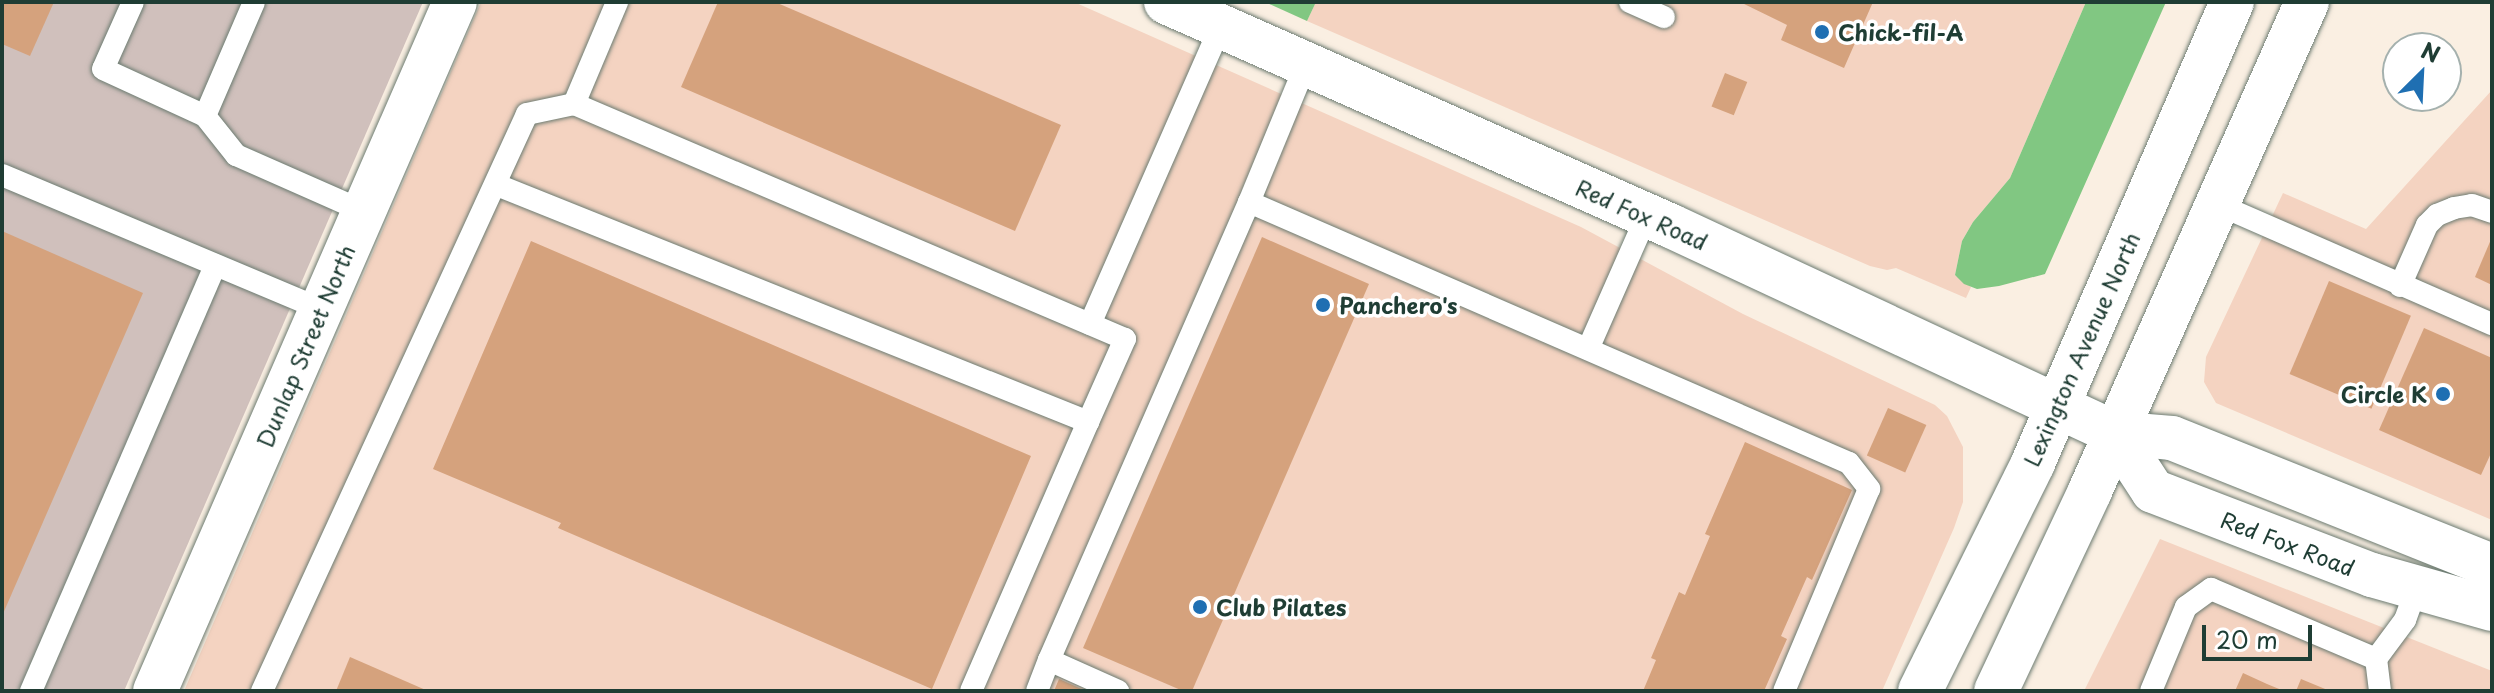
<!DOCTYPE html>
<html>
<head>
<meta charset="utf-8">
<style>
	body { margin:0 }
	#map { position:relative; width:2494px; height:693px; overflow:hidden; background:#faefe2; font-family:"Playpen Sans",sans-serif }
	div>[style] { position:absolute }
	.built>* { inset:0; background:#f4d3c1 }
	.industrial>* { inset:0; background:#d0c0bc }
	.green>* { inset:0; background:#81c782 }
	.building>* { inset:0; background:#d5a27d; transform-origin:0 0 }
	.roads { filter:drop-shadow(0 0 2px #6c7b71) drop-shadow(0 0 2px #6c7b71) }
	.lane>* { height:22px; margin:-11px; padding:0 11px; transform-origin:11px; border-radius:11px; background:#fff }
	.street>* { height:44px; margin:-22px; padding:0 22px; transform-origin:22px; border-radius:22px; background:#fff }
	.secondary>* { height:44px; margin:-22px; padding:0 22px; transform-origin:22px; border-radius:22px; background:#fff }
	.dots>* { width:22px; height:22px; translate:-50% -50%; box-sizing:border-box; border:4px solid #fff; border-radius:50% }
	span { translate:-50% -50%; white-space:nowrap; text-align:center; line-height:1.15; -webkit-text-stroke:7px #fff; paint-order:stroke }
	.poi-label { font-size:22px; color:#1f3d34; font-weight:700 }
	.left { translate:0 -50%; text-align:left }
	.right { translate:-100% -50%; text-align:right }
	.street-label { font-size:22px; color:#1f3d34 }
	.frame { position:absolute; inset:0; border:4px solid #1f3d34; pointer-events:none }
	.north { position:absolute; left:2382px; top:32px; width:80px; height:80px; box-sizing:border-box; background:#fff; border:2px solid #a5b1ae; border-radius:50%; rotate:24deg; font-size:22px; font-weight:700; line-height:32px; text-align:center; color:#1f3d34 }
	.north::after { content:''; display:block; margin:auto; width:28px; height:36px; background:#1f6fb2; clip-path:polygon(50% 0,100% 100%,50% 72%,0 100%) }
	.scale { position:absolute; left:2202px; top:625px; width:110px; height:36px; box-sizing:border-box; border:4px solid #1f3d34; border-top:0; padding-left:10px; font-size:24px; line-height:28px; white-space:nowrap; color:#1f3d34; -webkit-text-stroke:6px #fff; paint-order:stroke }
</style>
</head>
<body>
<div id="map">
	<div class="built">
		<div style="clip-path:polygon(481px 2px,1074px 2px,1581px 227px,1743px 314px,1935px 405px,1947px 416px,1963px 447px,1963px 502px,1954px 528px,1882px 691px,184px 691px)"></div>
		<div style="clip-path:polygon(1316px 2px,2086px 2px,2010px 178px,1973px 222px,1962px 241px,1955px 275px,1971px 287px,1966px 298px,1896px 268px,1887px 270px,1870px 266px,1307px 21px)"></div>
		<div style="clip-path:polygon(2492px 90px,2492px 520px,2216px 403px,2204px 382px,2206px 357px,2283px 193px,2366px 229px)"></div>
		<div style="clip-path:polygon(2160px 539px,2492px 671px,2492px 691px,2084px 691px)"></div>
	</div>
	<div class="industrial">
		<div style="clip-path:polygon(2px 2px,423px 2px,124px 691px,2px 691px)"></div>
	</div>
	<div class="green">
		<div style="clip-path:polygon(1265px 2px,1316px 2px,1307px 21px)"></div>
		<div style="clip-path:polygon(2086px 2px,2166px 2px,2045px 274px,1999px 286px,1977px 289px,1964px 284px,1955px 275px,1962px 241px,1973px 222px,2010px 178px)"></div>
	</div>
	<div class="building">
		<div style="clip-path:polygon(2px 2px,54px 2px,30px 56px,2px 44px)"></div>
		<div style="clip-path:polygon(718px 2px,775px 2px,1061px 125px,1015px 231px,681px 87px)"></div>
		<div style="clip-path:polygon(1740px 2px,1873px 2px,1844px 68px,1781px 40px,1787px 25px)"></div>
		<div style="left:1725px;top:73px;width:24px;height:36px;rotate:22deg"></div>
		<div style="clip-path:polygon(2px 231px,143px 293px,2px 616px)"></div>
		<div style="clip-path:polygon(1262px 237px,1369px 284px,1192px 691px,1183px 691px,1083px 648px)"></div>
		<div style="clip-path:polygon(2492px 237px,2492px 285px,2475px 277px)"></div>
		<div style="clip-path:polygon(531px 241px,1031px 456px,932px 689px,558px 528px,561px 523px,433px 469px)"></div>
		<div style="left:2329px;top:281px;width:89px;height:101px;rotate:23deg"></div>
		<div style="clip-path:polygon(2424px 328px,2492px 358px,2492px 451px,2481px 475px,2379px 430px)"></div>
		<div style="left:1888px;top:408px;width:42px;height:52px;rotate:24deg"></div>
		<div style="clip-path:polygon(1745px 442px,1852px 490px,1812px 580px,1807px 577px,1781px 636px,1787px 639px,1764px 691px,1643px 691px,1656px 660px,1651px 658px,1679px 592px,1685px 595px,1710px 536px,1705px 534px)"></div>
		<div style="clip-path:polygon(350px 657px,428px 691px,336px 691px)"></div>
		<div style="clip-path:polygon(2243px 673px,2267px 684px,2284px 691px,2235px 691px)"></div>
		<div style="clip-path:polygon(1059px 679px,1086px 691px,1054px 691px)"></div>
		<div style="clip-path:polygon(2301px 679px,2330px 691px,2296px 691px)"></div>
	</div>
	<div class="roads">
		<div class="lane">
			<div style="left:133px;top:2px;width:73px;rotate:114.1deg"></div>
			<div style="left:103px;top:69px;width:112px;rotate:24.7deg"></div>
			<div style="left:205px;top:116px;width:50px;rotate:51.5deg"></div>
			<div style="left:236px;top:155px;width:139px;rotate:23.8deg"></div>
			<div style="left:1630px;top:2px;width:37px;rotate:24deg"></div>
			<div style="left:1306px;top:64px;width:149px;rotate:112.4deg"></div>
			<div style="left:1249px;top:202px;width:654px;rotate:23.51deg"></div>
			<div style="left:1849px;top:463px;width:33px;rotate:52deg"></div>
			<div style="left:1869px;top:489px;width:219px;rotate:112.8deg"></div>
			<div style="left:205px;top:116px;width:124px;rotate:-66.7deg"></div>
			<div style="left:2px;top:175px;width:346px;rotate:22.8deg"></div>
			<div style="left:497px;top:185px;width:637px;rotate:21.85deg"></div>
			<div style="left:1088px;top:422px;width:91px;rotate:-66deg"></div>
			<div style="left:1125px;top:339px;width:599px;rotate:-156.9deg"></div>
			<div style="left:574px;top:104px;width:111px;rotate:-67.1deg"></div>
			<div style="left:2217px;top:204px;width:300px;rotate:23.6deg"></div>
			<div style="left:2400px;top:286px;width:67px;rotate:-66.1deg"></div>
			<div style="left:2427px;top:225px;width:14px;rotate:-45deg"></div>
			<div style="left:2437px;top:215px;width:18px;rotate:-22deg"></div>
			<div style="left:2454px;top:208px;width:18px;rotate:-9deg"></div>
			<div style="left:2472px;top:205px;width:21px;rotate:19deg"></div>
			<div style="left:1090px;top:324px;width:326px;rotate:-66.3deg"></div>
			<div style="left:1588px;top:349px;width:146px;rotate:-66.2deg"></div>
			<div style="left:1049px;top:660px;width:500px;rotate:-66.4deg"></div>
			<div style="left:31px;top:691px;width:464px;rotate:-66.6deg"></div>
			<div style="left:262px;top:691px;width:635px;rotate:-65.33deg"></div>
			<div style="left:527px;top:114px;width:48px;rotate:-12deg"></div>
			<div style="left:971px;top:691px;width:293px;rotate:-66.5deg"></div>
			<div style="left:1037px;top:691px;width:33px;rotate:-69deg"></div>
			<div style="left:1049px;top:660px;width:76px;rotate:24.2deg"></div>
			<div style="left:2151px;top:691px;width:91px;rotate:-67.4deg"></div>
			<div style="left:2186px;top:607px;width:31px;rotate:-36deg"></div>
			<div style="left:2211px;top:589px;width:179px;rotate:23deg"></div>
			<div style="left:2380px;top:691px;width:32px;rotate:-97deg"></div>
			<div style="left:2376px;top:659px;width:49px;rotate:-53.4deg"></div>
			<div style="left:2405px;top:620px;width:33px;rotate:-70deg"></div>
		</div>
		<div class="street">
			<div style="left:1166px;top:2px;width:552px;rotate:23.92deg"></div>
			<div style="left:1671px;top:226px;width:490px;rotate:25deg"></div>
			<div style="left:2115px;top:433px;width:57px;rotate:5deg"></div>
			<div style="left:2172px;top:438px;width:345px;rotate:21.8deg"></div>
			<div style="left:2115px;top:433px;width:69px;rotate:56.8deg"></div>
			<div style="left:2153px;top:491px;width:235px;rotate:21deg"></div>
			<div style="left:2372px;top:575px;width:125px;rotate:15.8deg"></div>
			<div style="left:155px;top:691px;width:751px;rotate:-66.47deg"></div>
		</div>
		<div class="secondary">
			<div style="left:1920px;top:691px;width:254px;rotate:-63.6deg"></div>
			<div style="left:2033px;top:463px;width:502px;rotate:-66.65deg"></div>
			<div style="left:1996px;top:691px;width:221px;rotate:-64.8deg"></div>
			<div style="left:2090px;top:491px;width:535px;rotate:-66.07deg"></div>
		</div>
	</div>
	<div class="dots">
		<div style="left:1822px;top:32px;background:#1f6fb2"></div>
		<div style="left:1323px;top:305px;background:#1f6fb2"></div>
		<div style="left:2443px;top:394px;background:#1f6fb2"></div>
		<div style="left:1200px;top:607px;background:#1f6fb2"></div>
	</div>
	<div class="poi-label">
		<span class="left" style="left:1838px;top:32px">Chick-fil-A</span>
		<span class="left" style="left:1339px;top:305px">Panchero's</span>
		<span class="right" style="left:2427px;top:394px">Circle K</span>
		<span class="left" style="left:1216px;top:607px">Club Pilates</span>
	</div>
	<div class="street-label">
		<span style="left:1642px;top:214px;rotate:24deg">Red Fox Road</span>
		<span style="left:305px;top:346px;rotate:-67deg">Dunlap Street North</span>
		<span style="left:2081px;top:349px;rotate:-66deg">Lexington Avenue North</span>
		<span style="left:2288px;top:543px;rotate:21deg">Red Fox Road</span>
	</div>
	<div class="frame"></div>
	<div class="north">N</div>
	<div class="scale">20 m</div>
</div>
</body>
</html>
